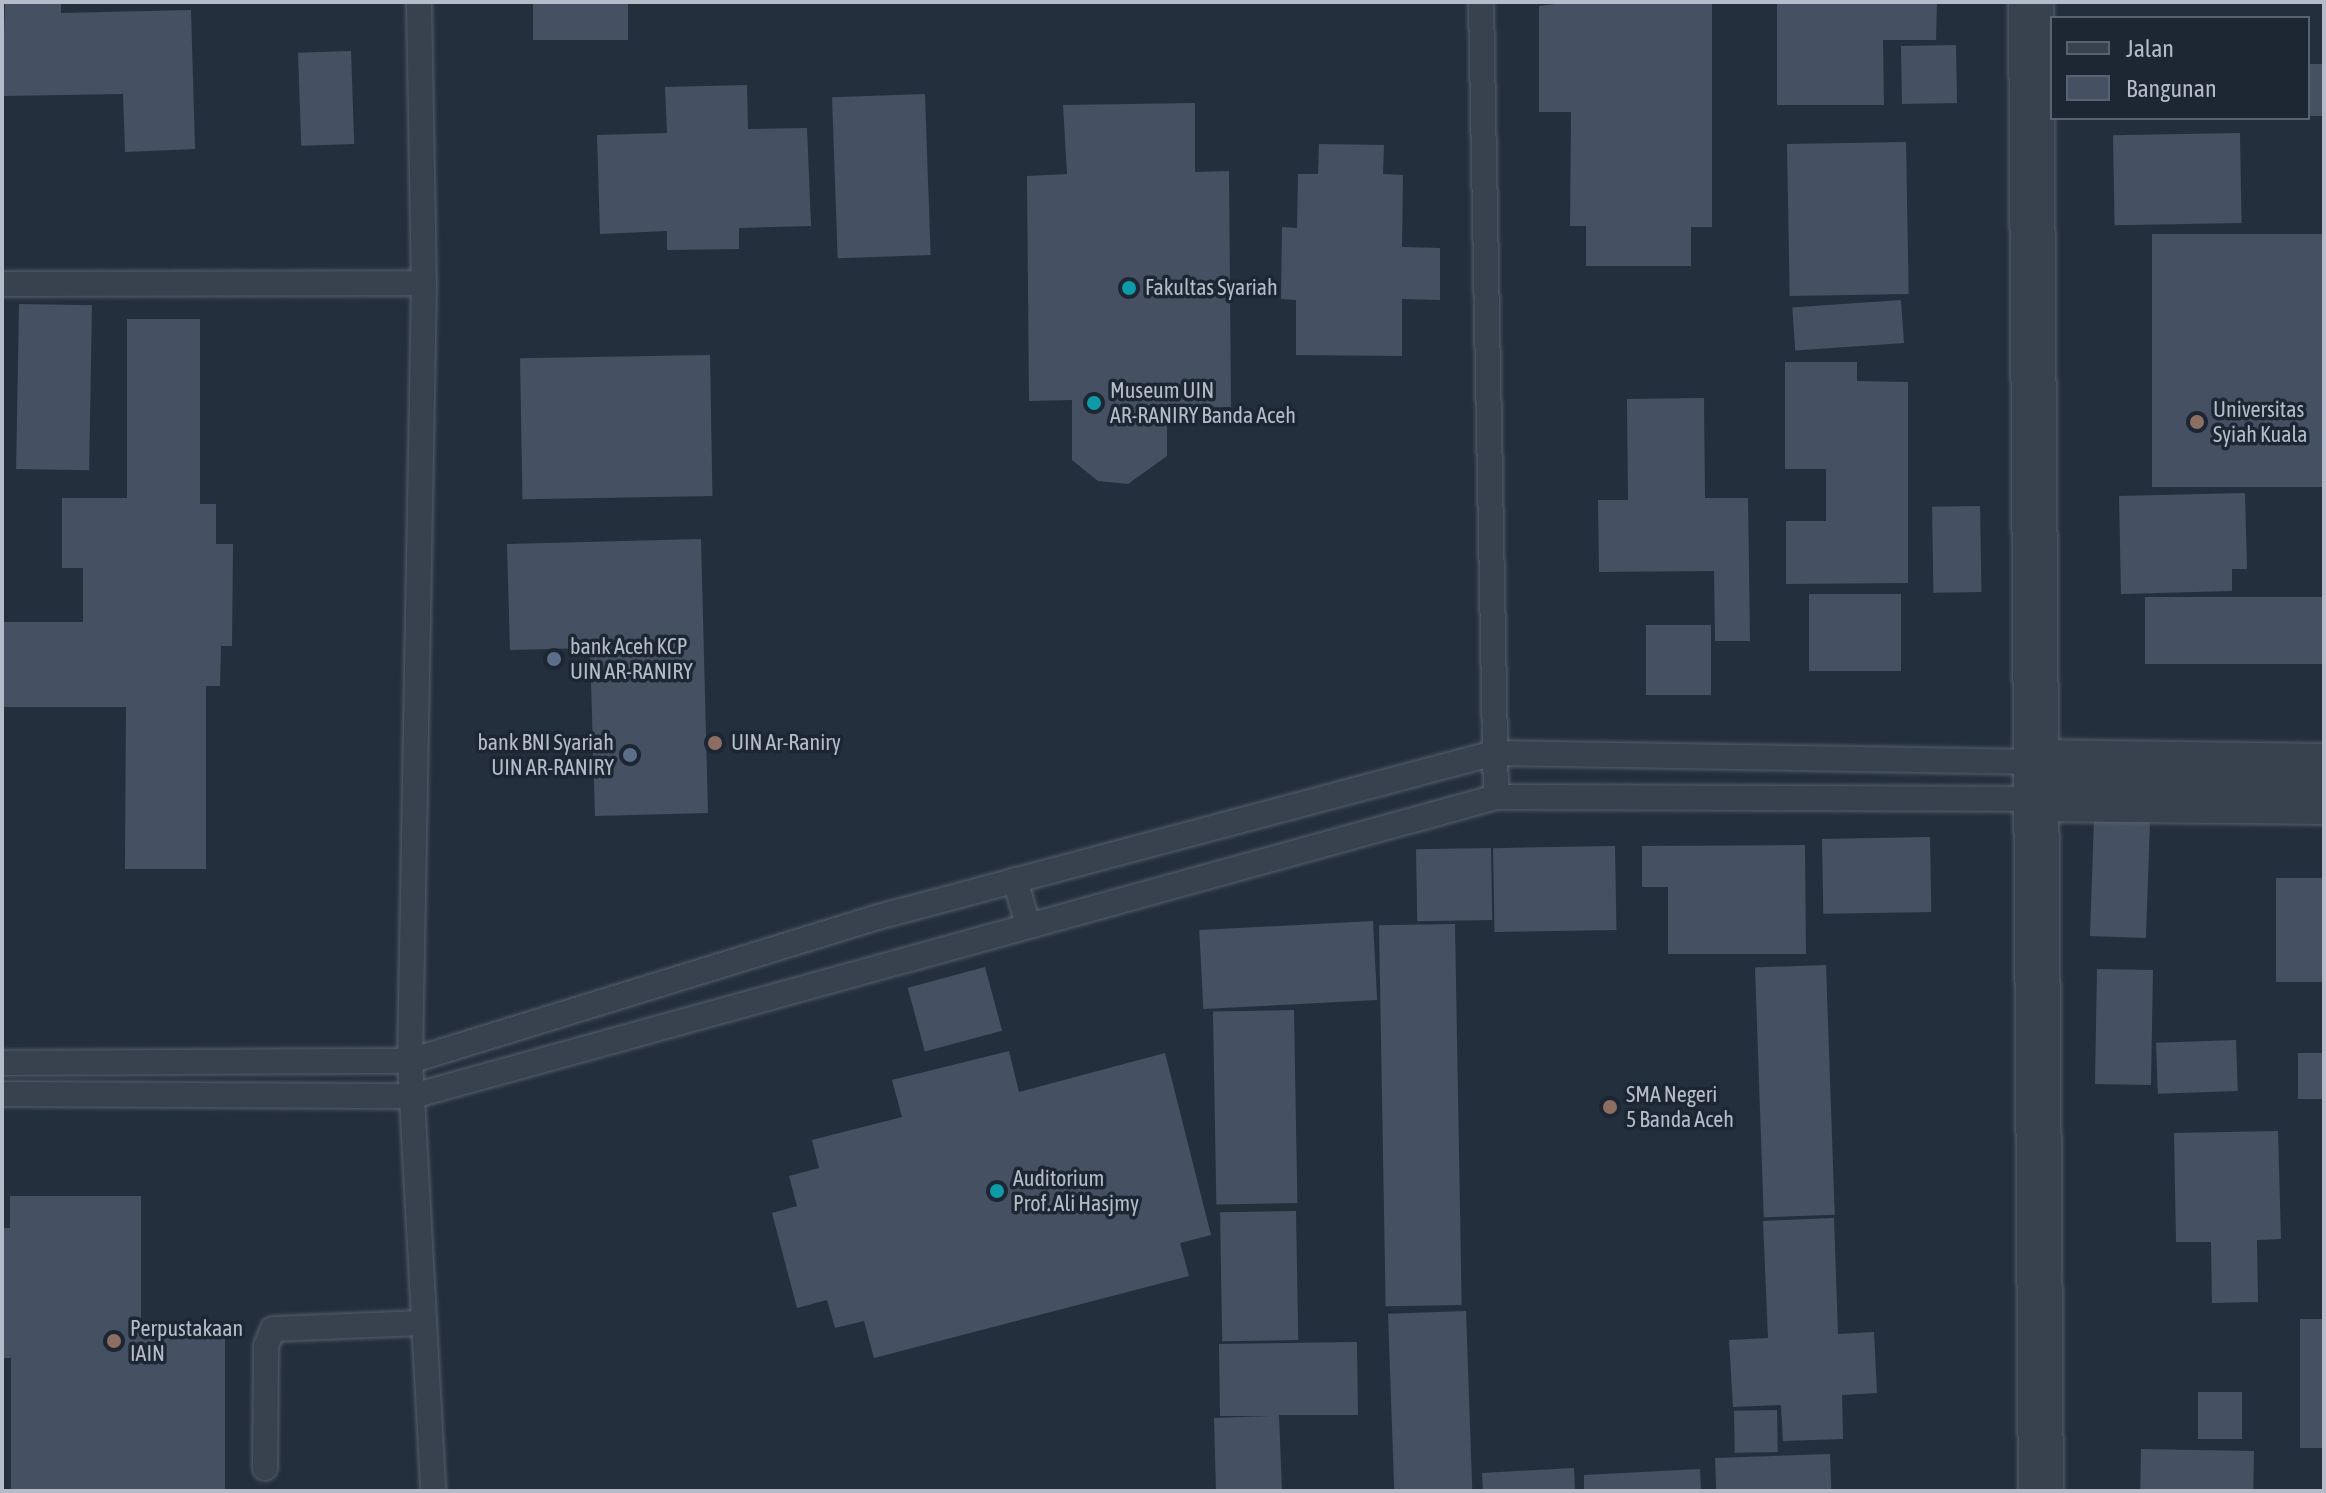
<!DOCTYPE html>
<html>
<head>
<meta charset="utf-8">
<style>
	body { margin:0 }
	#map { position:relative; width:2326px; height:1493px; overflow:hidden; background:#242f3e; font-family:"Asap Condensed",sans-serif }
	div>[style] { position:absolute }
	.building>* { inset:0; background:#455162; transform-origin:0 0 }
	.roads { filter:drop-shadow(0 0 2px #565f6c) drop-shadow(0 0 2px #565f6c) }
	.service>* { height:24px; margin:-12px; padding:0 12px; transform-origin:12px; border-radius:12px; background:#38414e }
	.minor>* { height:44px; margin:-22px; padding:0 22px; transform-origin:22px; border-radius:22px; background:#38414e }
	.dots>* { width:22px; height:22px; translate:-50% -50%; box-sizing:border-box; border:4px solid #1d2633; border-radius:50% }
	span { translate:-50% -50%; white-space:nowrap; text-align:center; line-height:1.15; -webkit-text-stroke:7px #1d2633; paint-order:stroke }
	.poi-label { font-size:22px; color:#b4bcc9 }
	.left { translate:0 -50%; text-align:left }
	.right { translate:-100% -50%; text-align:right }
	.frame { position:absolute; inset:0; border:4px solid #b4bcc9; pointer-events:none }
	.legend { position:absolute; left:2050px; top:16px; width:260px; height:104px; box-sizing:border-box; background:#1d2633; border:2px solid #59626f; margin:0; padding:10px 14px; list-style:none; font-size:24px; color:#b4bcc9 }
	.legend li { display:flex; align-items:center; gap:16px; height:40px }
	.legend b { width:40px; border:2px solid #59626f }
</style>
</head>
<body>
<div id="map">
	<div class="building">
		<div style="clip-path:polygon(5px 2px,61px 2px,61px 13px,191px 10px,195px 149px,125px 152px,123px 94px,2px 96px)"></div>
		<div style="left:533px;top:2px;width:95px;height:38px"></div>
		<div style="clip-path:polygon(1571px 2px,1712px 2px,1712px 227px,1691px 227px,1691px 266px,1586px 266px,1586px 226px,1570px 226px,1571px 112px,1539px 112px,1539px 6px)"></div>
		<div style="clip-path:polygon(1777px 2px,1937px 2px,1936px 40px,1883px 40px,1884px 105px,1777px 105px)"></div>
		<div style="left:1956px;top:45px;width:58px;height:55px;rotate:89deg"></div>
		<div style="left:351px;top:51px;width:93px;height:53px;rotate:88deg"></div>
		<div style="left:2324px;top:64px;width:52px;height:16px;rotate:90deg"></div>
		<div style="clip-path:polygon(747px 85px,748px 129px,807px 128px,811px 226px,739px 228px,739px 249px,667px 250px,667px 231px,600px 234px,597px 135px,667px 133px,665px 87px)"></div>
		<div style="left:925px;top:94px;width:161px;height:93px;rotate:88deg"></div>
		<div style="clip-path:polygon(1195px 103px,1195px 172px,1229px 171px,1231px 407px,1167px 408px,1167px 456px,1128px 484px,1098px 481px,1072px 460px,1072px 400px,1029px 401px,1027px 176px,1067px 174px,1063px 105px)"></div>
		<div style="left:2240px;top:133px;width:90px;height:127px;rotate:89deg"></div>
		<div style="left:1906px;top:142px;width:152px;height:119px;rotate:89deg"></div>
		<div style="clip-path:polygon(1319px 144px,1384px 145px,1383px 174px,1403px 175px,1402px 247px,1440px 248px,1440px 300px,1402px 299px,1402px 356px,1296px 355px,1296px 300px,1281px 299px,1282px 227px,1297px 228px,1298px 174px,1318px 174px)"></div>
		<div style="left:2324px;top:234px;width:253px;height:172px;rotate:90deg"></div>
		<div style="left:1901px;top:300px;width:43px;height:109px;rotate:86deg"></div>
		<div style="left:19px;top:304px;width:73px;height:165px;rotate:1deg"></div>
		<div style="clip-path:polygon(127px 319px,200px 319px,200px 504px,216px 504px,216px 544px,233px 544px,232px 646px,221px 646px,220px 686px,206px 686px,206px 869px,125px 869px,126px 707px,2px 707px,2px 622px,83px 622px,83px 568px,62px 568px,62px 498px,127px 498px)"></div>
		<div style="left:710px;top:355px;width:141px;height:190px;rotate:89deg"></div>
		<div style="clip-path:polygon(1785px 362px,1857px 362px,1857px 381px,1908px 382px,1908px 583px,1786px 584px,1786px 521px,1826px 521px,1826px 469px,1785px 469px)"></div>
		<div style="clip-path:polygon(1704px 398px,1705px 498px,1748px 498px,1750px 641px,1715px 641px,1714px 571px,1599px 572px,1598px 500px,1628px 500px,1627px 399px)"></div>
		<div style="clip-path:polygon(2245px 493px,2247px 569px,2232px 569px,2232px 591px,2121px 594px,2119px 496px)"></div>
		<div style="left:1980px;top:506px;width:86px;height:48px;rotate:89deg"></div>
		<div style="clip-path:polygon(701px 539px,708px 813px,595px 816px,590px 648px,510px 650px,507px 544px)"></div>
		<div style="left:1901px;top:594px;width:77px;height:92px;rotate:90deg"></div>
		<div style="left:2324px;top:597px;width:67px;height:179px;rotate:90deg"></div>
		<div style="left:1646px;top:625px;width:65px;height:70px"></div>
		<div style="left:2094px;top:820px;width:56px;height:116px;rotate:2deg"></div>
		<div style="left:1930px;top:837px;width:75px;height:108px;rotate:89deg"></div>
		<div style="clip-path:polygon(1805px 845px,1806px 954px,1668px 954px,1668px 887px,1642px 887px,1642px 846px)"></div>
		<div style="left:1615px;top:846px;width:84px;height:122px;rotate:89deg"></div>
		<div style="left:1491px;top:848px;width:72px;height:75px;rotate:89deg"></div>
		<div style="left:2324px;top:878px;width:104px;height:48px;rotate:90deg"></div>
		<div style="left:1373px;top:921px;width:79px;height:174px;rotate:87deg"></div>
		<div style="left:1455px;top:924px;width:381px;height:76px;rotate:89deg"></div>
		<div style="left:1826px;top:965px;width:250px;height:71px;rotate:88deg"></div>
		<div style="left:985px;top:967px;width:66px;height:80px;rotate:75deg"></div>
		<div style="left:2097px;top:969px;width:56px;height:115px;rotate:1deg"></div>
		<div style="left:1294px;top:1010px;width:193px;height:81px;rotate:89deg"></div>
		<div style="left:2236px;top:1040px;width:51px;height:80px;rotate:88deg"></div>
		<div style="clip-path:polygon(1009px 1051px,1019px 1092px,1165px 1053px,1211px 1235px,1180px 1243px,1189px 1276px,874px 1358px,864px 1321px,835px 1328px,827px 1300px,797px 1308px,772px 1213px,797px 1206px,789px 1176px,819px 1168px,812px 1140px,902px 1117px,892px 1080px)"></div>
		<div style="left:2298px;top:1053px;width:26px;height:46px"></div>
		<div style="clip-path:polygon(2278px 1131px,2281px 1239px,2257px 1240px,2258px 1302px,2212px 1303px,2211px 1242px,2176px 1242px,2174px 1133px)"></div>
		<div style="clip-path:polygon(10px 1196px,141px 1196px,141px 1323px,225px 1323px,225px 1491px,11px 1491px,11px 1358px,2px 1358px,2px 1228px,10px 1228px)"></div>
		<div style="left:1296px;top:1211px;width:129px;height:76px;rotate:89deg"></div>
		<div style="clip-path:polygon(1834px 1218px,1838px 1334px,1874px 1332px,1877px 1393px,1842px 1395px,1843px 1439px,1783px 1441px,1781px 1405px,1733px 1407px,1729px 1340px,1768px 1338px,1763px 1221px)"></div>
		<div style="left:1466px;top:1311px;width:180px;height:78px;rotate:88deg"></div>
		<div style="left:2300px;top:1319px;width:24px;height:129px"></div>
		<div style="clip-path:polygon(1357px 1342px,1358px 1415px,1279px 1415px,1282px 1491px,1216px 1491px,1214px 1418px,1271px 1416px,1220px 1416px,1219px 1344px)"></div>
		<div style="left:2198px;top:1392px;width:44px;height:47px"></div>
		<div style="left:1777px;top:1410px;width:42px;height:43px;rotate:89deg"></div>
		<div style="left:2141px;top:1449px;width:113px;height:42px;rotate:1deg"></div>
		<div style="left:1830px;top:1454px;width:37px;height:115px;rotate:88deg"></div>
		<div style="clip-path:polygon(1574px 1468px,1575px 1491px,1483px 1491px,1482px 1473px)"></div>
		<div style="clip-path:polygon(1700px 1469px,1701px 1491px,1584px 1491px,1584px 1475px)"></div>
	</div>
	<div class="roads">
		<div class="service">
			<div style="left:419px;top:2px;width:281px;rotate:89deg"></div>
			<div style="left:424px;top:283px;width:778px;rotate:91.03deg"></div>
			<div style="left:410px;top:1061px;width:431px;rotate:86.9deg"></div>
			<div style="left:1481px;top:2px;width:795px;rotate:88.92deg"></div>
			<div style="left:2px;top:284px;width:422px;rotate:-0.1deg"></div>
			<div style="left:1015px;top:880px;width:47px;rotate:73.9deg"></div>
			<div style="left:2px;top:1063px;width:408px;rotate:-0.3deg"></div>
			<div style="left:410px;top:1061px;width:490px;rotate:-17.1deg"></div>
			<div style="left:878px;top:917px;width:637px;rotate:-14.91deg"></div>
			<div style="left:1494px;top:753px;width:540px;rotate:0.95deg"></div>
			<div style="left:2px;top:1094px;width:411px;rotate:0.3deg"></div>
			<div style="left:413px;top:1096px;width:1124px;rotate:-15.43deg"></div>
			<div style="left:1496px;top:797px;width:537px;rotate:0.21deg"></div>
			<div style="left:265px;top:1468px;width:122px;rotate:-89.5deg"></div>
			<div style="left:266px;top:1346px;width:18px;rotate:-68deg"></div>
			<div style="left:273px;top:1329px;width:149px;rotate:-2.3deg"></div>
		</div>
		<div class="minor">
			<div style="left:2031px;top:2px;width:1489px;rotate:89.62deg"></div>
			<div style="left:2034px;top:762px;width:290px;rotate:0.8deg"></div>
			<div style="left:2033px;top:799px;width:291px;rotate:0.6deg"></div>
		</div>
	</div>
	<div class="dots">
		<div style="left:1129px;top:288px;background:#0f9aa8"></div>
		<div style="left:1094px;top:403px;background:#0f9aa8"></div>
		<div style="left:2197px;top:422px;background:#8d6e63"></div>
		<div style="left:554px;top:659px;background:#5c6f8a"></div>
		<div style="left:715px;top:743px;background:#8d6e63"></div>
		<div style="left:630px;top:755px;background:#5c6f8a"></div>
		<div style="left:1610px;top:1107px;background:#8d6e63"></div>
		<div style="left:997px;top:1191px;background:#0f9aa8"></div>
		<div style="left:114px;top:1341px;background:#8d6e63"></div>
	</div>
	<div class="poi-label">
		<span class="left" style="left:1145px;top:288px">Fakultas Syariah</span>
		<span class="left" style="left:1110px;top:403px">Museum UIN<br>AR-RANIRY Banda Aceh</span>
		<span class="left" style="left:2213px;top:422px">Universitas<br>Syiah Kuala</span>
		<span class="left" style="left:570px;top:659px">bank Aceh KCP<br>UIN AR-RANIRY</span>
		<span class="right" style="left:614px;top:755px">bank BNI Syariah<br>UIN AR-RANIRY</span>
		<span class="left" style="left:731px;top:743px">UIN Ar-Raniry</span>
		<span class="left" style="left:1626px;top:1107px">SMA Negeri<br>5 Banda Aceh</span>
		<span class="left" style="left:1013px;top:1191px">Auditorium<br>Prof. Ali Hasjmy</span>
		<span class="left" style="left:130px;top:1341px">Perpustakaan<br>IAIN</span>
	</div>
	<div class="frame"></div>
	<ul class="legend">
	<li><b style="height:10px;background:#38414e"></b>Jalan</li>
	<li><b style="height:22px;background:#455162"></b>Bangunan</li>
	</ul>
</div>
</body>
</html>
